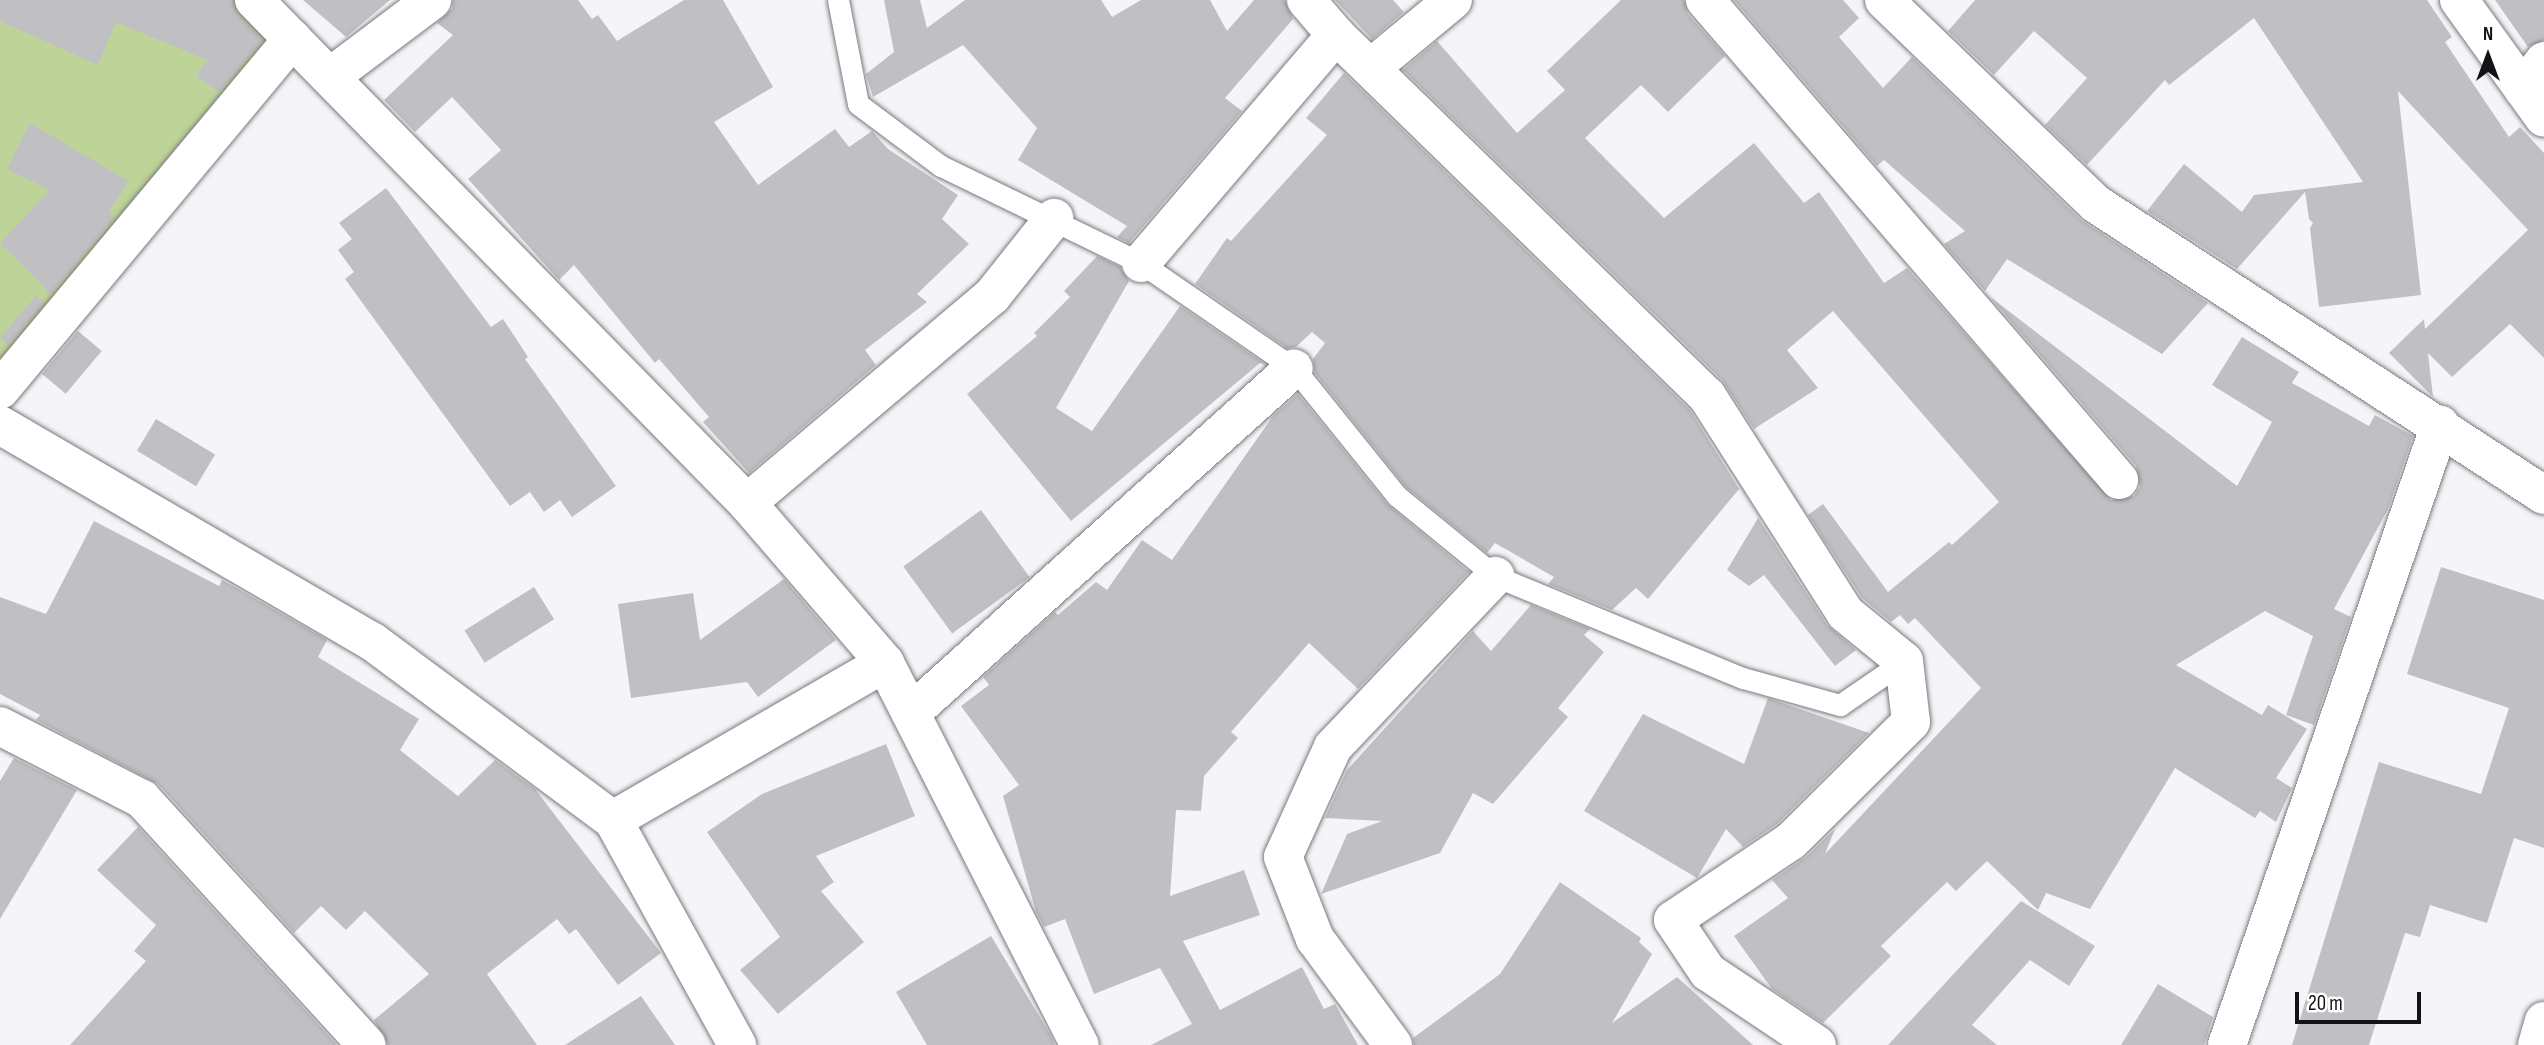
<!DOCTYPE html>
<html>
<head>
<meta charset="utf-8">
<style>
	body { margin:0 }
	#map { position:relative; width:2544px; height:1045px; overflow:hidden; background:#f5f5f9; font-family:"Sofia Sans Condensed",sans-serif }
	div>[style] { position:absolute }
	.green>* { inset:0; background:#bdd397 }
	.building>* { inset:0; background:#c0c0c4; transform-origin:0 0 }
	.roads { filter:drop-shadow(0 0 2px #7a7a7e) drop-shadow(0 0 2px #7a7a7e) }
	.lane>* { height:21px; margin:-10.5px; padding:0 10.5px; transform-origin:10.5px; border-radius:10.5px; background:#fff }
	.street>* { height:38px; margin:-19px; padding:0 19px; transform-origin:19px; border-radius:19px; background:#fff }
	.secondary>* { height:38px; margin:-19px; padding:0 19px; transform-origin:19px; border-radius:19px; background:#fff }
	span { translate:-50% -50%; white-space:nowrap; text-align:center; line-height:1.15; -webkit-text-stroke:5px #fff; paint-order:stroke }
	.north { position:absolute; left:2453px; top:21px; width:70px; height:70px; -webkit-text-stroke:5px #fff; paint-order:stroke; rotate:0deg; font-size:19px; font-weight:700; line-height:28px; text-align:center; color:#131315 }
	.north::after { content:''; display:block; margin:auto; width:24px; height:32px; background:#131315; clip-path:polygon(50% 0,100% 100%,50% 72%,0 100%) }
	.scale { position:absolute; left:2295px; top:992px; width:126px; height:32px; box-sizing:border-box; border:4px solid #131315; border-top:0; padding-left:9px; font-size:21px; line-height:24px; white-space:nowrap; color:#131315; -webkit-text-stroke:5px #fff; paint-order:stroke }
</style>
</head>
<body>
<div id="map">
	<div class="green">
		<div style="clip-path:polygon(0 0,254px 0,292px 39px,0 390px)"></div>
	</div>
	<div class="building">
		<div style="clip-path:polygon(0 0,233px 0,238px 15px,263px 40px,219px 92px,196px 76px,207px 60px,116px 22px,98px 65px,0 21px)"></div>
		<div style="clip-path:polygon(303px 0,390px 0,346px 37px)"></div>
		<div style="clip-path:polygon(453px 0,578px 0,592px 19px,598px 15px,617px 41px,684px 0,723px 0,773px 87px,714px 122px,758px 185px,835px 129px,849px 147px,872px 131px,888px 149px,958px 195px,942px 219px,969px 244px,917px 294px,927px 302px,865px 350px,876px 365px,749px 473px,703px 422px,709px 417px,659px 359px,655px 363px,574px 265px,559px 280px,468px 179px,501px 150px,452px 97px,415px 132px,384px 100px,453px 35px,437px 23px,452px 9px)"></div>
		<div style="clip-path:polygon(884px 0,920px 0,927px 28px,965px 0,1101px 0,1112px 17px,1141px 0,1210px 0,1227px 31px,1254px 0,1285px 0,1293px 19px,1225px 98px,1242px 111px,1129px 243px,1117px 237px,1127px 226px,1018px 160px,1037px 128px,963px 45px,873px 97px,866px 74px,894px 52px)"></div>
		<div style="clip-path:polygon(1335px 0,1393px 0,1404px 12px,1372px 39px)"></div>
		<div style="clip-path:polygon(1621px 0,1684px 0,1688px 14px,1725px 56px,1668px 112px,1641px 85px,1585px 138px,1664px 218px,1754px 143px,1804px 203px,1819px 192px,1884px 283px,1907px 268px,2111px 500px,2134px 496px,2140px 487px,2136px 466px,1989px 296px,2237px 486px,2272px 422px,2212px 385px,2242px 337px,2299px 372px,2292px 383px,2369px 426px,2375px 415px,2413px 436px,2388px 509px,2334px 609px,2351px 617px,2314px 725px,2286px 715px,2313px 636px,2265px 611px,2176px 665px,2262px 715px,2268px 705px,2307px 729px,2276px 778px,2292px 788px,2276px 822px,2260px 811px,2255px 818px,2175px 768px,2090px 909px,2046px 893px,2038px 910px,1987px 861px,1956px 891px,1947px 882px,1881px 946px,1891px 956px,1823px 1023px,1772px 989px,1734px 936px,1788px 898px,1772px 880px,1806px 857px,1835px 829px,1825px 854px,1981px 688px,1915px 618px,1908px 624px,1900px 615px,1891px 622px,1862px 598px,1808px 515px,1823px 504px,1888px 592px,1949px 542px,1952px 545px,1999px 502px,1833px 311px,1787px 350px,1818px 388px,1754px 429px,1722px 380px,1403px 70px,1437px 41px,1517px 133px,1565px 90px,1547px 71px)"></div>
		<div style="clip-path:polygon(1734px 0,1843px 0,1859px 18px,1839px 37px,1883px 88px,1912px 57px,2081px 220px,2208px 303px,2162px 354px,2007px 259px,1985px 291px,1944px 244px,1965px 231px,1884px 160px,1877px 166px)"></div>
		<div style="clip-path:polygon(1975px 0,2427px 0,2452px 37px,2445px 42px,2509px 137px,2520px 127px,2544px 153px,2544px 358px,2510px 324px,2452px 377px,2428px 353px,2433px 397px,2389px 353px,2424px 319px,2425px 329px,2528px 230px,2398px 91px,2421px 295px,2319px 307px,2310px 228px,2313px 223px,2309px 219px,2305px 192px,2237px 269px,2147px 211px,2184px 164px,2242px 212px,2254px 195px,2363px 182px,2254px 18px,2169px 85px,2165px 80px,2087px 165px,2045px 125px,2087px 78px,2034px 31px,1994px 75px,1948px 31px)"></div>
		<div style="clip-path:polygon(2495px 0,2544px 0,2544px 40px,2528px 47px)"></div>
		<div style="clip-path:polygon(1344px 73px,1690px 410px,1739px 489px,1648px 599px,1636px 588px,1612px 610px,1548px 584px,1554px 577px,1495px 543px,1487px 553px,1406px 487px,1315px 373px,1313px 359px,1325px 343px,1312px 332px,1296px 347px,1287px 348px,1195px 284px,1227px 238px,1231px 241px,1327px 135px,1306px 118px)"></div>
		<div style="clip-path:polygon(30px 123px,128px 181px,109px 211px,115px 217px,51px 294px,0 243px,50px 190px,7px 169px)"></div>
		<div style="clip-path:polygon(386px 188px,491px 327px,503px 319px,528px 357px,525px 359px,616px 486px,572px 517px,560px 500px,544px 512px,530px 492px,510px 506px,345px 279px,354px 272px,338px 250px,352px 239px,339px 223px)"></div>
		<div style="clip-path:polygon(1097px 256px,1120px 267px,1129px 281px,1056px 408px,1092px 431px,1180px 306px,1265px 364px,1260px 363px,1071px 521px,967px 394px,1037px 336px,1034px 333px,1070px 297px,1064px 291px)"></div>
		<div style="left:36px;top:296px;width:11px;height:55px;rotate:41deg"></div>
		<div style="left:78px;top:331px;width:31px;height:56px;rotate:40deg"></div>
		<div style="clip-path:polygon(1298px 394px,1387px 504px,1469px 572px,1358px 689px,1309px 643px,1231px 732px,1238px 738px,1204px 776px,1201px 811px,1176px 810px,1170px 896px,1244px 870px,1260px 915px,1183px 941px,1220px 1010px,1302px 967px,1324px 1009px,1335px 1004px,1358px 1045px,1151px 1045px,1192px 1024px,1160px 968px,1094px 994px,1065px 919px,1044px 927px,1036px 912px,1003px 796px,1019px 785px,961px 706px,989px 685px,983px 677px,1055px 612px,1058px 615px,1096px 582px,1107px 590px,1142px 540px,1172px 560px,1273px 416px)"></div>
		<div style="left:156px;top:419px;width:69px;height:37px;rotate:31deg"></div>
		<div style="left:981px;top:510px;width:83px;height:96px;rotate:54deg"></div>
		<div style="clip-path:polygon(1758px 518px,1827px 625px,1856px 650px,1835px 666px,1764px 575px,1749px 586px,1727px 570px)"></div>
		<div style="clip-path:polygon(94px 521px,219px 586px,222px 580px,233px 586px,327px 640px,318px 657px,419px 719px,400px 750px,458px 796px,495px 760px,535px 789px,661px 953px,618px 985px,576px 929px,569px 934px,557px 919px,487px 974px,537px 1045px,388px 1045px,374px 1020px,429px 974px,365px 911px,346px 930px,321px 906px,294px 933px,158px 784px,36px 720px,40px 715px,0 694px,0 597px,46px 614px)"></div>
		<div style="clip-path:polygon(2441px 567px,2544px 600px,2544px 848px,2514px 838px,2487px 923px,2430px 905px,2420px 937px,2405px 933px,2369px 1045px,2292px 1045px,2379px 762px,2481px 794px,2509px 708px,2407px 674px)"></div>
		<div style="clip-path:polygon(784px 579px,836px 640px,758px 697px,747px 682px,631px 698px,618px 604px,693px 593px,700px 640px)"></div>
		<div style="left:534px;top:587px;width:38px;height:82px;rotate:58deg"></div>
		<div style="clip-path:polygon(1531px 605px,1590px 629px,1584px 635px,1604px 652px,1558px 708px,1568px 717px,1493px 804px,1473px 793px,1440px 853px,1321px 894px,1347px 834px,1382px 821px,1325px 818px,1347px 770px,1473px 631px,1491px 651px)"></div>
		<div style="clip-path:polygon(1768px 698px,1869px 733px,1777px 824px,1743px 847px,1726px 829px,1697px 878px,1584px 811px,1643px 714px,1744px 764px)"></div>
		<div style="clip-path:polygon(886px 744px,915px 816px,816px 856px,834px 882px,821px 891px,864px 942px,778px 1014px,740px 970px,780px 937px,707px 832px,762px 794px)"></div>
		<div style="clip-path:polygon(14px 758px,77px 790px,0 919px,0 781px)"></div>
		<div style="clip-path:polygon(138px 827px,337px 1045px,70px 1045px,146px 961px,134px 951px,156px 925px,97px 870px)"></div>
		<div style="clip-path:polygon(1560px 882px,1641px 938px,1639px 942px,1652px 954px,1612px 1023px,1677px 977px,1753px 1045px,1414px 1045px,1413px 1038px,1500px 974px)"></div>
		<div style="clip-path:polygon(2021px 901px,2095px 946px,2069px 986px,2030px 960px,1972px 1025px,1997px 1045px,1888px 1045px)"></div>
		<div style="clip-path:polygon(991px 936px,1050px 1034px,1055px 1045px,927px 1045px,896px 992px)"></div>
		<div style="clip-path:polygon(2158px 984px,2213px 1017px,2204px 1045px,2121px 1045px)"></div>
		<div style="clip-path:polygon(641px 996px,675px 1045px,565px 1045px)"></div>
	</div>
	<div class="roads">
		<div class="lane">
			<div style="left:838px;top:0;width:106px;rotate:79.1deg"></div>
			<div style="left:858px;top:104px;width:104px;rotate:36.8deg"></div>
			<div style="left:941px;top:166px;width:222px;rotate:25.9deg"></div>
			<div style="left:1141px;top:263px;width:186px;rotate:34.5deg"></div>
			<div style="left:1294px;top:368px;width:164px;rotate:51.2deg"></div>
			<div style="left:1397px;top:496px;width:127px;rotate:39.2deg"></div>
			<div style="left:1495px;top:576px;width:268px;rotate:22.4deg"></div>
			<div style="left:1743px;top:678px;width:101px;rotate:15.6deg"></div>
			<div style="left:1840px;top:705px;width:78px;rotate:-34.5deg"></div>
		</div>
		<div class="street">
			<div style="left:254px;top:0;width:704px;rotate:45.58deg"></div>
			<div style="left:747px;top:503px;width:211px;rotate:49.2deg"></div>
			<div style="left:885px;top:663px;width:429px;rotate:63deg"></div>
			<div style="left:1306px;top:0;width:46px;rotate:49.4deg"></div>
			<div style="left:1336px;top:35px;width:518px;rotate:44.22deg"></div>
			<div style="left:1707px;top:396px;width:257px;rotate:57.5deg"></div>
			<div style="left:1845px;top:613px;width:76px;rotate:39.1deg"></div>
			<div style="left:1904px;top:661px;width:61px;rotate:83.5deg"></div>
			<div style="left:1911px;top:722px;width:169px;rotate:135.2deg"></div>
			<div style="left:1791px;top:841px;width:142px;rotate:146.2deg"></div>
			<div style="left:1673px;top:920px;width:63px;rotate:56.1deg"></div>
			<div style="left:1708px;top:972px;width:131px;rotate:33.8deg"></div>
			<div style="left:1705px;top:0;width:634px;rotate:49.22deg"></div>
			<div style="left:1884px;top:0;width:294px;rotate:43.9deg"></div>
			<div style="left:2096px;top:204px;width:534px;rotate:33.01deg"></div>
			<div style="left:1372px;top:67px;width:105px;rotate:-39.6deg"></div>
			<div style="left:330px;top:77px;width:128px;rotate:-37deg"></div>
			<div style="left:2523px;top:89px;width:35px;rotate:-53deg"></div>
			<div style="left:1141px;top:263px;width:300px;rotate:-49.5deg"></div>
			<div style="left:0;top:390px;width:457px;rotate:-50.2deg"></div>
			<div style="left:0;top:425px;width:432px;rotate:30.2deg"></div>
			<div style="left:373px;top:642px;width:299px;rotate:36.6deg"></div>
			<div style="left:613px;top:820px;width:257px;rotate:61.1deg"></div>
			<div style="left:747px;top:503px;width:321px;rotate:-40.2deg"></div>
			<div style="left:992px;top:296px;width:100px;rotate:-51.5deg"></div>
			<div style="left:911px;top:713px;width:515px;rotate:-42.01deg"></div>
			<div style="left:0;top:726px;width:160px;rotate:27.2deg"></div>
			<div style="left:142px;top:799px;width:333px;rotate:47.6deg"></div>
			<div style="left:613px;top:820px;width:314px;rotate:-30deg"></div>
			<div style="left:1393px;top:1045px;width:132px;rotate:-126.3deg"></div>
			<div style="left:1315px;top:939px;width:88px;rotate:-111.3deg"></div>
			<div style="left:1283px;top:857px;width:121px;rotate:-65.6deg"></div>
			<div style="left:1333px;top:747px;width:236px;rotate:-46.5deg"></div>
			<div style="left:2227px;top:1045px;width:656px;rotate:-71.04deg"></div>
			<div style="left:2537px;top:1045px;width:25px;rotate:-74deg"></div>
		</div>
		<div class="secondary">
			<div style="left:2459px;top:0;width:145px;rotate:54.2deg"></div>
		</div>
	</div>
	<div class="north">N</div>
	<div class="scale">20 m</div>
</div>
</body>
</html>
